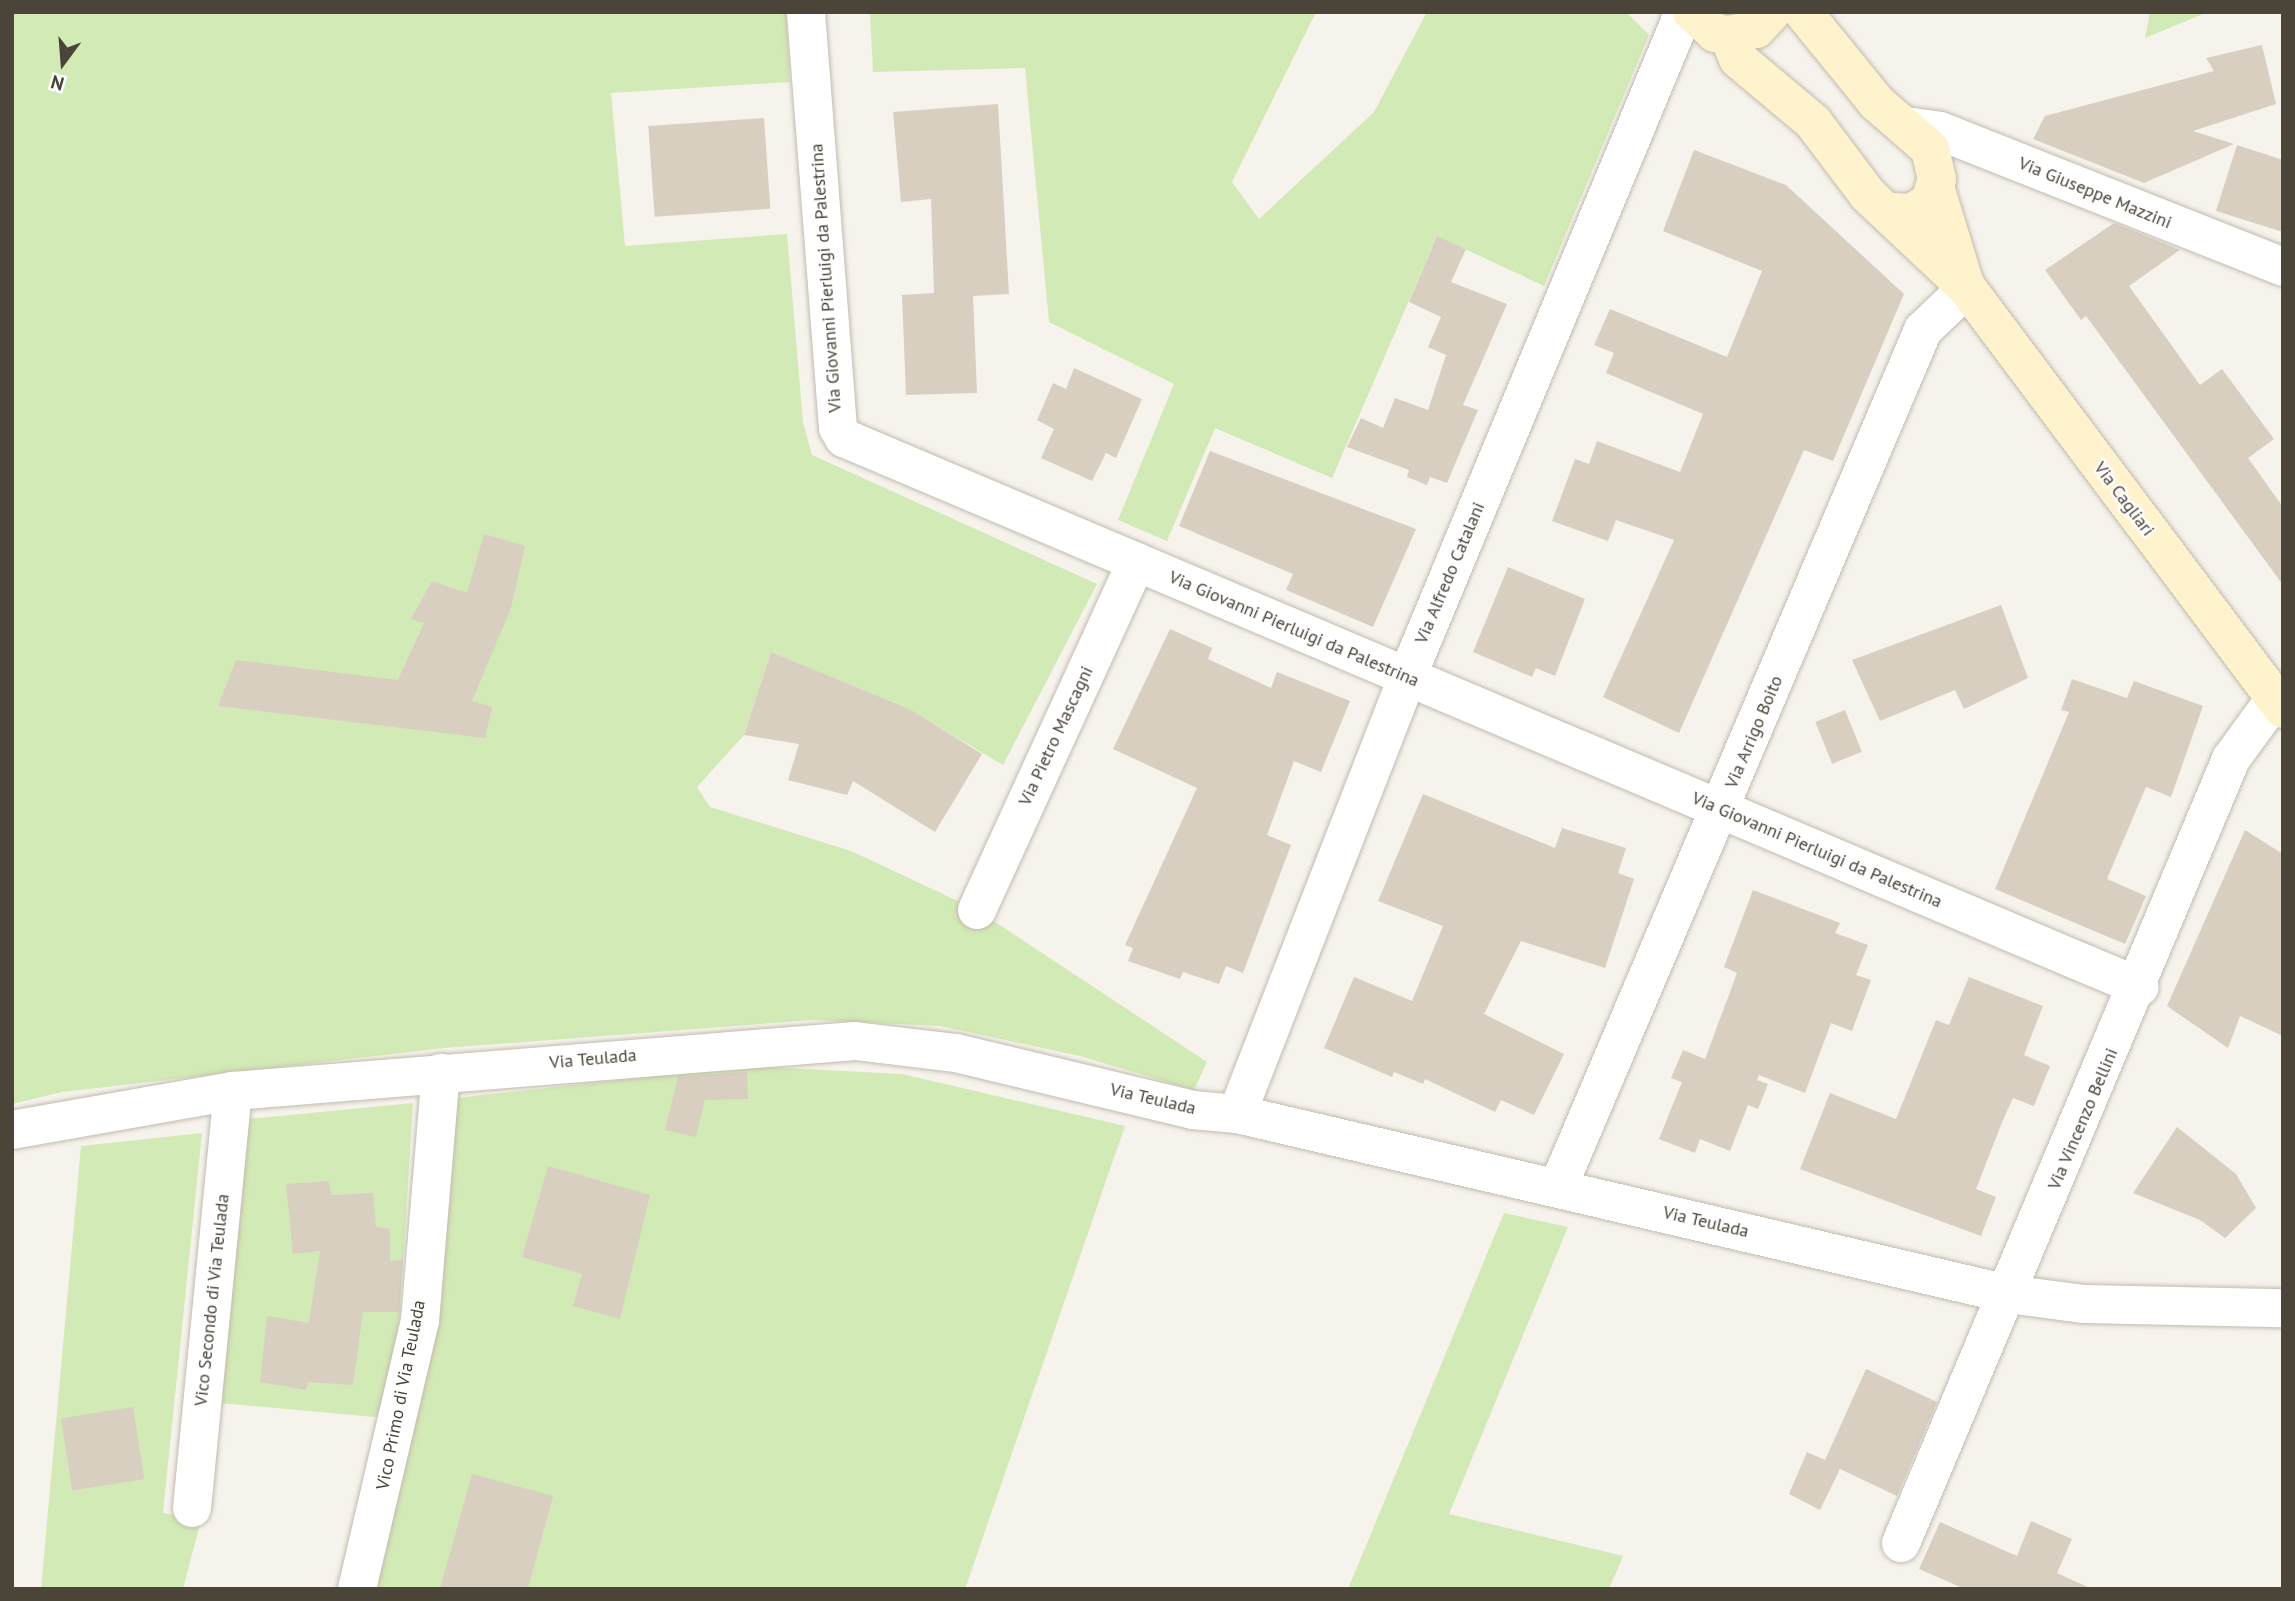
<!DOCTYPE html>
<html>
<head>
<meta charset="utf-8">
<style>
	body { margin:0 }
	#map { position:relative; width:2295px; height:1601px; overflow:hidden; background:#f6f3ec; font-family:"PT Sans",sans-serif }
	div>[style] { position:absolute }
	.green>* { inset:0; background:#d2eab5 }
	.building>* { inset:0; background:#d8cfc1; transform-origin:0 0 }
	.roads { filter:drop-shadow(0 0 2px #c2bbae) drop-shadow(0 0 2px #c2bbae) }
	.street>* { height:38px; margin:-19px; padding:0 19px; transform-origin:19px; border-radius:19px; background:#fff }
	.secondary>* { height:38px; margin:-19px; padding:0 19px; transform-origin:19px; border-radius:19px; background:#fff3cd }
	span { translate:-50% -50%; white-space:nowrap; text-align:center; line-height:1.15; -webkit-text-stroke:5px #fff; paint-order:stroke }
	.street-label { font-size:18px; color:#4b4439 }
	.frame { position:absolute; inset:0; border:14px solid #4b4439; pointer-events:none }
	.north { position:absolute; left:28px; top:28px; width:70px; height:70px; -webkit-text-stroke:5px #fff; paint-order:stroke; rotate:196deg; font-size:19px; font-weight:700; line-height:28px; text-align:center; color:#4b4439 }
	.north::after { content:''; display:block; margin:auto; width:24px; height:32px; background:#4b4439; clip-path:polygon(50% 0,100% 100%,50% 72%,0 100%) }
</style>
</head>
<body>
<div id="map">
	<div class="green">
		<div style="clip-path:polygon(12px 12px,786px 12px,790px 82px,611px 93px,625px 246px,787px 234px,803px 422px,812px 455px,1097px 584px,1003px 765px,915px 713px,771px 652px,744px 735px,697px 787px,710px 807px,851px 851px,977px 910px,1207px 1062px,1194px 1090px,1080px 1056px,940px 1026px,813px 1020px,444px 1048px,62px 1092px,12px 1104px)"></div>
		<div style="clip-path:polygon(870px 12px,1316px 12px,1232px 182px,1259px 219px,1374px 112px,1427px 12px,1626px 12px,1649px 35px,1544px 286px,1437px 236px,1332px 478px,1215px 428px,1167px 541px,1118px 520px,1174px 384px,1049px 322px,1025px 68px,873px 72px)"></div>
		<div style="clip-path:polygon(2150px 12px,2208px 12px,2145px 38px)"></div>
		<div style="clip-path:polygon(747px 1066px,902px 1074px,1125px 1126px,965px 1589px,371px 1589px,456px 1098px)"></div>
		<div style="clip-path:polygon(413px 1103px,400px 1312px,385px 1418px,220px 1403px,249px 1119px)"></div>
		<div style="clip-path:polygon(202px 1133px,163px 1513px,201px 1520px,183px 1589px,41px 1589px,81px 1146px)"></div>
		<div style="clip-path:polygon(1504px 1213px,1568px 1227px,1449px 1514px,1623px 1556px,1609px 1589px,1348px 1589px)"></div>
	</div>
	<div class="building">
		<div style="clip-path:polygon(2262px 45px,2276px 104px,2193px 131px,2234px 144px,2144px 183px,2033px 139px,2045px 116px,2214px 71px,2206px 58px)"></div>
		<div style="clip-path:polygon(998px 104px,1009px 294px,973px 296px,977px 393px,906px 395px,902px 295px,934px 293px,931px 199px,901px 202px,893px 112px)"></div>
		<div style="left:764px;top:118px;width:91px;height:116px;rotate:86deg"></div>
		<div style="clip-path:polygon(2237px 145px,2283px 160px,2283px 232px,2216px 211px)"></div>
		<div style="clip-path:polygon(1694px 150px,1786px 185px,1904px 294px,1833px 461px,1804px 450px,1679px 733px,1603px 697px,1674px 540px,1616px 520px,1608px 541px,1552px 521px,1575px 459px,1589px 464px,1597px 441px,1680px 472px,1703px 414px,1606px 373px,1614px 353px,1594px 345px,1610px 309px,1727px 357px,1762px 271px,1663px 231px)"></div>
		<div style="clip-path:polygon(2114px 223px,2180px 250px,2129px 286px,2200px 385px,2222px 369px,2274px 439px,2248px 458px,2283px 507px,2283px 585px,2086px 316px,2081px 320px,2045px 270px)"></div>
		<div style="clip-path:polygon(1437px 236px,1466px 249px,1451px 282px,1507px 304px,1463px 405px,1478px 410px,1447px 483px,1430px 477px,1427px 485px,1407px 477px,1409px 470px,1347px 447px,1361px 418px,1383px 428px,1395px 398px,1428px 410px,1446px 355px,1428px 347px,1441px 317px,1409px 302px)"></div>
		<div style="clip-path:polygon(1074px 368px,1142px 399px,1116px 458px,1106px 453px,1092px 481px,1041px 458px,1054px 429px,1037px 420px,1053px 383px,1066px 389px)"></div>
		<div style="clip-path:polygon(1210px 451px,1416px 529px,1373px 627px,1286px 590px,1293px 574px,1179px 526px)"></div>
		<div style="clip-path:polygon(484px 534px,525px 546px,511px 608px,472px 701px,492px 707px,485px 738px,218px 706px,236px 660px,398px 680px,424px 623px,411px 619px,432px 581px,467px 593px)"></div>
		<div style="clip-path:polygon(1508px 567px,1585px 599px,1555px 676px,1536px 668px,1532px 677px,1473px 652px)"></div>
		<div style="clip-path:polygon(2001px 605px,2028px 678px,1964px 709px,1955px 690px,1880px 721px,1852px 660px)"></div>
		<div style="clip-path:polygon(1170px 629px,1212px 648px,1208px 659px,1271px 688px,1277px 672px,1350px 701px,1321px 772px,1294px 761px,1267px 835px,1291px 845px,1243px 973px,1226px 966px,1219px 984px,1183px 972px,1180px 979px,1128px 961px,1133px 948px,1125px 945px,1197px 788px,1113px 749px)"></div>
		<div style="clip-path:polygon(771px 652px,911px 710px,982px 754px,935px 832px,853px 781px,847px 795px,788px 780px,799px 744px,744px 735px)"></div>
		<div style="clip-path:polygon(2072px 679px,2127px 698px,2134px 681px,2203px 706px,2171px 797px,2146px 787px,2107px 879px,2146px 896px,2125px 944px,1995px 889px,2069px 712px,2061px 710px)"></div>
		<div style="left:1845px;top:710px;width:45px;height:32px;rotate:68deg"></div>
		<div style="clip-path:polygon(1423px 794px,1555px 848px,1562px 828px,1626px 848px,1618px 873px,1634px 879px,1605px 968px,1521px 941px,1484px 1014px,1564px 1054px,1534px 1115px,1501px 1100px,1495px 1112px,1425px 1079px,1423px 1084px,1394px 1072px,1392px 1077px,1324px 1048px,1354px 977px,1412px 1001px,1443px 926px,1378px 901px)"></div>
		<div style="clip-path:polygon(2245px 830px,2283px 854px,2283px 1036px,2240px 1016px,2228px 1048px,2167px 1006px)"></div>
		<div style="clip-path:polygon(1753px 890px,1840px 923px,1835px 933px,1868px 945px,1856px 975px,1871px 980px,1852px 1031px,1831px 1023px,1805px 1093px,1759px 1075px,1757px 1080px,1768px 1084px,1758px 1109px,1748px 1105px,1730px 1151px,1700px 1139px,1695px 1153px,1659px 1139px,1682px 1082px,1671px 1078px,1683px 1050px,1705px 1059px,1737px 973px,1724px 967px)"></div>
		<div style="clip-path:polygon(1969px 977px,2043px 1006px,2024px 1055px,2050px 1066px,2034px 1106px,2013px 1098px,2003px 1120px,1976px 1189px,1996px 1197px,1981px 1236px,1800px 1169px,1830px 1093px,1896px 1119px,1936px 1020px,1949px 1025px)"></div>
		<div style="clip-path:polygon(747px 1072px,748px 1099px,705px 1100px,696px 1137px,665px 1130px,678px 1077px)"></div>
		<div style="clip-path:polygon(2177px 1127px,2236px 1174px,2256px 1208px,2225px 1238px,2200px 1220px,2133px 1193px)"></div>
		<div style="clip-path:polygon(548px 1166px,650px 1195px,620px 1319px,573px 1306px,582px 1274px,522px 1257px)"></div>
		<div style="clip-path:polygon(329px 1181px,331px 1195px,373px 1193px,376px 1227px,390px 1229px,390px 1261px,403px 1260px,399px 1312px,363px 1312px,353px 1385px,308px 1382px,306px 1390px,260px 1382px,267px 1316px,309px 1323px,320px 1251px,293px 1254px,286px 1184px)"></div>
		<div style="clip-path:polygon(1866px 1369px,1937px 1402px,1897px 1496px,1840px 1469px,1820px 1510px,1789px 1494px,1807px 1452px,1825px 1460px)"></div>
		<div style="left:133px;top:1407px;width:73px;height:73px;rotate:81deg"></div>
		<div style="clip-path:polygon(472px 1474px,553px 1496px,528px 1589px,440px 1589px)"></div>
		<div style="clip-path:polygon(2031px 1521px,2072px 1539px,2057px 1573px,2092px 1589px,1965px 1589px,1919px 1569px,1940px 1522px,2017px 1556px)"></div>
	</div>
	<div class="roads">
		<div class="street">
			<div style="left:806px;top:12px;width:417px;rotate:85.6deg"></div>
			<div style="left:838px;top:428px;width:12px;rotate:59deg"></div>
			<div style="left:844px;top:438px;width:1407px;rotate:22.96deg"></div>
			<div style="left:1906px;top:126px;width:34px;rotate:8deg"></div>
			<div style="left:1940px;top:131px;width:369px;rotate:21.6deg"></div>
			<div style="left:977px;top:910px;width:383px;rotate:-65.4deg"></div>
			<div style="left:1237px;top:1114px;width:469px;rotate:-68.7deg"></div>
			<div style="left:1407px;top:677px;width:720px;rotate:-67.39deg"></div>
			<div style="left:12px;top:1130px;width:224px;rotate:-10deg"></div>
			<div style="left:233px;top:1091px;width:624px;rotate:-4.6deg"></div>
			<div style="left:855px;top:1041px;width:102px;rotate:6.8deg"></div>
			<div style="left:956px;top:1053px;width:244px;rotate:13.5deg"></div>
			<div style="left:1193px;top:1110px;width:44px;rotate:5.2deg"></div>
			<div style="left:1237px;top:1114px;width:792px;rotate:13.14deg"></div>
			<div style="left:2008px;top:1294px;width:77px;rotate:7.5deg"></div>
			<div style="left:2084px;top:1304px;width:199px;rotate:1.2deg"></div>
			<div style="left:1558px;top:1187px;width:931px;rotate:-66.93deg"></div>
			<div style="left:1923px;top:330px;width:61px;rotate:-43.7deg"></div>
			<div style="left:192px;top:1508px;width:419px;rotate:-84.4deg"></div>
			<div style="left:1901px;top:1543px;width:851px;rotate:-67.17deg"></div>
			<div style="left:2231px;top:759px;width:73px;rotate:-53.9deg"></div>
			<div style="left:357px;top:1589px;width:275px;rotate:-76.8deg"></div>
			<div style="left:420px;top:1321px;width:249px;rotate:-85.2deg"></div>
		</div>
		<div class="secondary">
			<div style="left:1692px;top:12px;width:31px;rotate:42deg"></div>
			<div style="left:1715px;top:33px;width:13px;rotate:9deg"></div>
			<div style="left:1728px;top:35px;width:29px;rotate:-12deg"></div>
			<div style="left:1756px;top:29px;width:23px;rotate:-47deg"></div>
			<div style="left:1803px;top:12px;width:117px;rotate:50.9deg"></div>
			<div style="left:1877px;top:103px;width:70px;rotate:41deg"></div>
			<div style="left:1930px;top:149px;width:31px;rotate:77deg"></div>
			<div style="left:1937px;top:179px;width:23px;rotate:108deg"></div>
			<div style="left:1930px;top:201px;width:22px;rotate:146deg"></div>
			<div style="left:1912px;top:213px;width:22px;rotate:-177deg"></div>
			<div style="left:1728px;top:35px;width:26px;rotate:67deg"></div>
			<div style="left:1738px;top:59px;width:98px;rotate:40deg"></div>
			<div style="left:1813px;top:122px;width:91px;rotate:53deg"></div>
			<div style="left:1868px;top:195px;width:136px;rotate:43.2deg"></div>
			<div style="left:1967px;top:288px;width:526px;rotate:53.11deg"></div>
			<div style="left:1936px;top:190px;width:99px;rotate:73deg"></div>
		</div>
	</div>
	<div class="street-label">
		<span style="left:2095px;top:193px;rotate:22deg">Via Giuseppe Mazzini</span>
		<span style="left:826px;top:278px;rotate:-94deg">Via Giovanni Pierluigi da Palestrina</span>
		<span style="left:2124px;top:499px;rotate:53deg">Via Cagliari</span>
		<span style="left:1450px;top:573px;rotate:-67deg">Via Alfredo Catalani</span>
		<span style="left:1294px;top:629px;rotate:23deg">Via Giovanni Pierluigi da Palestrina</span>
		<span style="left:1754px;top:732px;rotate:-67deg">Via Arrigo Boito</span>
		<span style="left:1056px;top:736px;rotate:-65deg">Via Pietro Mascagni</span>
		<span style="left:1817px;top:850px;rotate:23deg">Via Giovanni Pierluigi da Palestrina</span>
		<span style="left:593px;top:1059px;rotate:-5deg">Via Teulada</span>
		<span style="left:1153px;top:1099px;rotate:13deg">Via Teulada</span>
		<span style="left:2083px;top:1119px;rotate:-67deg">Via Vincenzo Bellini</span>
		<span style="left:1706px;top:1222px;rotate:13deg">Via Teulada</span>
		<span style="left:212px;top:1300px;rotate:-84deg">Vico Secondo di Via Teulada</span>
		<span style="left:401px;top:1395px;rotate:-79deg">Vico Primo di Via Teulada</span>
	</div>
	<div class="frame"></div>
	<div class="north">N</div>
</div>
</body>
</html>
